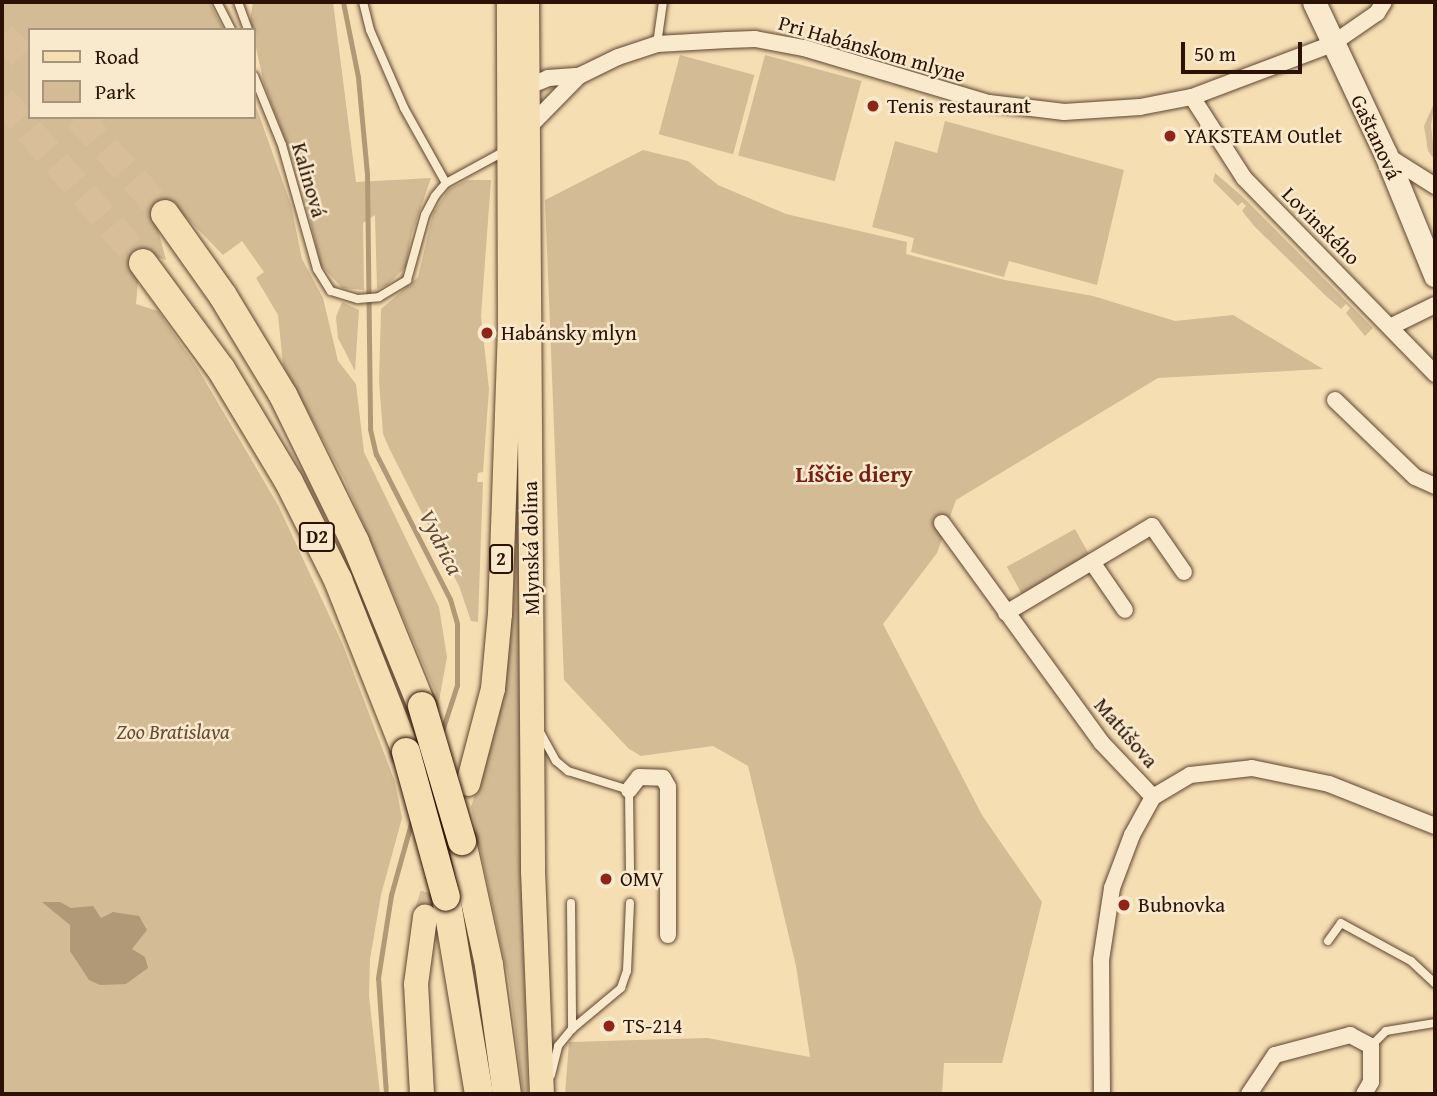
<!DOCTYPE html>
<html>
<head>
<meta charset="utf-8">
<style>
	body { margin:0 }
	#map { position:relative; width:1437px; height:1096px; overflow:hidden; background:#f6deb3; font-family:"Gentium Book Plus",serif }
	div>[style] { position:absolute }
	.green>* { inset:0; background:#d3bb95; transform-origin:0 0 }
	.water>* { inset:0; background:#b19978 }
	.stream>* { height:5px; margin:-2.5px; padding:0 2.5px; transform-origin:2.5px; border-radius:2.5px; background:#b19978 }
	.primary-tunnel>* { height:24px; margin-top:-12px; transform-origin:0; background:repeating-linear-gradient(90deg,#d8bf99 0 24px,transparent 0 36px) }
	.highway-tunnel>* { height:28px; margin-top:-14px; transform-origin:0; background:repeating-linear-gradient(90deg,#d8bf99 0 28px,transparent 0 42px) }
	.roads { filter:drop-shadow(0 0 2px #5e4530) drop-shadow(0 0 2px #5e4530) }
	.lane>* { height:8px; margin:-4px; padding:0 4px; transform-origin:4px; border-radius:4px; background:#f9eace }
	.street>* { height:16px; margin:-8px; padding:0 8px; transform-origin:8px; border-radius:8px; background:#f9eace }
	.secondary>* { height:23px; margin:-11.5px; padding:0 11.5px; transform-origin:11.5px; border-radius:11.5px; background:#f9eace }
	.primary>* { height:24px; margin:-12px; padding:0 12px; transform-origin:12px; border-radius:12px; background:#f6deb3 }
	.highway>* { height:28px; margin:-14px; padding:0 14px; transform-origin:14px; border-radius:14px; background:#f6deb3 }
	.bridges { filter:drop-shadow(0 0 2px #2b1204) drop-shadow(0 0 2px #2b1204) }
	.highway-bridge>* { height:28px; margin:-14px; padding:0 14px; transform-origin:14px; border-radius:14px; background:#f6deb3 }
	.dots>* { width:19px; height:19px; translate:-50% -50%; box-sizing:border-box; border:4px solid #f9eace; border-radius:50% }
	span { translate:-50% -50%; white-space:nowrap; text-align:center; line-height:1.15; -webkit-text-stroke:5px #f9eace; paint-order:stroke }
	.shield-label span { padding:2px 5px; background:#f9eace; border:2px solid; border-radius:5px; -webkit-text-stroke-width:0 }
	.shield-label { font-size:19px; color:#2b1204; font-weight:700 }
	.street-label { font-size:21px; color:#2b1204 }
	.poi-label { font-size:21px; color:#2b1204 }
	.left { translate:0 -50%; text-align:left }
	.park-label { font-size:21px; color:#664d37; font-style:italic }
	.neighbourhood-label { font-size:23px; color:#7a1f14; font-weight:700 }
	.water-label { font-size:23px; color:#614832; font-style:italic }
	.frame { position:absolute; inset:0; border:4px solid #2b1204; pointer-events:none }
	.legend { position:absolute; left:28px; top:28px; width:228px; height:91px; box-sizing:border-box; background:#f9eace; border:2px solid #a7947d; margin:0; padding:9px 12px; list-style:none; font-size:21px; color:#2b1204 }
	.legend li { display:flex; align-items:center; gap:14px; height:35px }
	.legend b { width:35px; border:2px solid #a7947d }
	.scale { position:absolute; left:1181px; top:42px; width:121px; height:32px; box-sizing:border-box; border:4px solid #2b1204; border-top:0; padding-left:9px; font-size:21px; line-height:24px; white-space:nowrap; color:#2b1204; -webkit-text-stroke:5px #f9eace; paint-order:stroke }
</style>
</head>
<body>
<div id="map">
	<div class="green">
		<div style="clip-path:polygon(2px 2px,209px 2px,224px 30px,30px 30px,30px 117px,254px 117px,254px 101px,291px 205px,302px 259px,323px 298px,338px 361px,356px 384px,364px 452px,439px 607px,447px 657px,439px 701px,344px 479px,283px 365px,278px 315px,256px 278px,264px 272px,242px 241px,223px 255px,174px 205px,156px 222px,166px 260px,151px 255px,132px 269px,138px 282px,136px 304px,158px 311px,198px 369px,278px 505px,343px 645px,395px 782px,402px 818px,381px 895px,370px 959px,369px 996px,380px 1094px,2px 1094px)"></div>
		<div style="clip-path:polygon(253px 2px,333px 2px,356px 182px,431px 178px,411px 236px,406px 267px,387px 285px,377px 289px,375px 215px,363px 223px,364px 290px,342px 288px,320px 264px,302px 184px,264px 84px,250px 20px)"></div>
		<div style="left:680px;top:55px;width:77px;height:82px;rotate:15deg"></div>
		<div style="left:765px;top:55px;width:100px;height:104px;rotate:15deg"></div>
		<div style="clip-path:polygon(1435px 101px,1431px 126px,1435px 160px,1428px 151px,1424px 126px)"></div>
		<div style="clip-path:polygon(945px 121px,1124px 170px,1097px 285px,1009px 261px,1004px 277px,911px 252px,914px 238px,872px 227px,895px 141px,937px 153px)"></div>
		<div style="clip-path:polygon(643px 150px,688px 161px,718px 185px,786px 214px,907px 242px,906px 254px,1005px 280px,1093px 296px,1175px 321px,1233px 315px,1323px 369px,1158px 378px,956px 500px,937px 553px,883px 624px,982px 815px,1042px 902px,1002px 1063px,944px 1063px,942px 1094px,565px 1094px,569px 1042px,707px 1038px,810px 1057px,796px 966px,748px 766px,713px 746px,641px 756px,629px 749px,564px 680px,545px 200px)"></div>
		<div style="clip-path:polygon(1215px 173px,1242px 196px,1373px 328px,1365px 336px,1346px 313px,1350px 308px,1346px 304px,1341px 309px,1326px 296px,1255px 227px,1242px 211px,1246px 206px,1242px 202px,1238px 206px,1213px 181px)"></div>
		<div style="clip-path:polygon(467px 180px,491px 180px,481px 316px,489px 389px,483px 472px,478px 473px,477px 482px,483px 482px,478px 622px,471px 621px,459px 586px,390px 450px,383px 434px,379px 381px,381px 309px,418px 277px,433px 213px,449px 189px)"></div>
		<div style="clip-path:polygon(342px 302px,359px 310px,355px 371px,338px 338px,336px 317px)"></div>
		<div style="clip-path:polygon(519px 382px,522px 897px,528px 1094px,523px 1094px,509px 981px,471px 807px,499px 715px,509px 647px)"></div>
		<div style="left:1075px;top:529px;width:33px;height:78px;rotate:61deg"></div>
	</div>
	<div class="water">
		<div style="clip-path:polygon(42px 902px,60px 902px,71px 908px,93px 906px,101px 918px,113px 912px,139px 916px,147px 930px,132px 949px,145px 957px,148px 968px,126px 984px,100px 985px,89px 980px,70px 951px,70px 925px)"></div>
	</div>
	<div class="stream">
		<div style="left:343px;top:2px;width:76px;rotate:78.7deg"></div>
		<div style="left:358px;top:77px;width:97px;rotate:84.7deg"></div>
		<div style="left:367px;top:174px;width:255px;rotate:89.3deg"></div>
		<div style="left:370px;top:429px;width:26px;rotate:77deg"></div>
		<div style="left:376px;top:454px;width:163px;rotate:63deg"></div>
		<div style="left:450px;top:599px;width:26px;rotate:74deg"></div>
		<div style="left:457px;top:624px;width:61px;rotate:90deg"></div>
		<div style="left:457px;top:685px;width:52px;rotate:108.1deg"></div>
		<div style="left:386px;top:1094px;width:116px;rotate:-93.9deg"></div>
		<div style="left:378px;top:978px;width:84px;rotate:-81.1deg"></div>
		<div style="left:391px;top:895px;width:82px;rotate:-74.4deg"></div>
	</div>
	<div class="primary-tunnel">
		<div style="left:425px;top:917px;width:111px;rotate:-72.7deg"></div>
	</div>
	<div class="highway-tunnel">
		<div style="left:2px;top:36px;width:40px;rotate:46deg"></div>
		<div style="left:2px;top:99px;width:216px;rotate:49.3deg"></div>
		<div style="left:78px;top:117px;width:130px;rotate:48.1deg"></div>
	</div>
	<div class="roads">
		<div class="lane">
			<div style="left:217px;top:2px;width:31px;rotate:63deg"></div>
			<div style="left:238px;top:2px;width:30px;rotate:70deg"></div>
			<div style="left:363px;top:2px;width:29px;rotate:76deg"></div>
			<div style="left:370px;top:30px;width:85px;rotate:66.4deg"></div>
			<div style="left:404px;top:108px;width:86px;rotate:60.8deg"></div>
			<div style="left:657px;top:44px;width:42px;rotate:-81.9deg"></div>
			<div style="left:254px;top:76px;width:74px;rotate:67.9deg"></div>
			<div style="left:282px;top:145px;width:129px;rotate:74.2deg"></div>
			<div style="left:317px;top:269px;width:26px;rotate:58deg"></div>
			<div style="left:331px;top:291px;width:28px;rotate:17deg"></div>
			<div style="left:358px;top:299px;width:21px;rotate:-5deg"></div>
			<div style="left:379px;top:297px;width:33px;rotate:-31deg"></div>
			<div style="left:407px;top:280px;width:67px;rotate:-74.5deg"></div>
			<div style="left:425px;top:215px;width:21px;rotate:-62deg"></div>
			<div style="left:435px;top:196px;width:17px;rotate:-50deg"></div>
			<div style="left:446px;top:183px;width:67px;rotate:-28.5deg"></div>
			<div style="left:541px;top:734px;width:31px;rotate:61deg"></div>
			<div style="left:556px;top:761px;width:16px;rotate:40deg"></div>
			<div style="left:568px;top:771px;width:64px;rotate:17.3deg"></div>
			<div style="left:629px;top:790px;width:82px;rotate:89.3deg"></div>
			<div style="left:571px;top:903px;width:126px;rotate:89.5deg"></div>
			<div style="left:1328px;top:941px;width:22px;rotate:-54deg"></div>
			<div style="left:1341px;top:923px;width:80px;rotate:28.5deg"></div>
			<div style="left:1411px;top:961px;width:33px;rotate:43deg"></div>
			<div style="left:1371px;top:1046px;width:21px;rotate:-45deg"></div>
			<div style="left:1386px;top:1031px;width:50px;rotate:-9.3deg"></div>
			<div style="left:551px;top:1075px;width:30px;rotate:-76deg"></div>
			<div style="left:558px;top:1046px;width:22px;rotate:-51deg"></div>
			<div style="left:572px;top:1029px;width:64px;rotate:-39.9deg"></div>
			<div style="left:621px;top:988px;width:18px;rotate:-71deg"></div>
			<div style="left:627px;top:971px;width:68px;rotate:-87.5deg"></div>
		</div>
		<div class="street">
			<div style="left:527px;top:87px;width:23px;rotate:-23deg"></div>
			<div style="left:548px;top:78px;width:31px;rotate:-4deg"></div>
			<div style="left:1192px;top:97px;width:96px;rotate:57.3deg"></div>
			<div style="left:1244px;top:178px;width:274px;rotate:45.7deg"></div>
			<div style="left:528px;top:128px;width:73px;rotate:-45.6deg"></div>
			<div style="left:579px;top:76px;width:43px;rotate:-26deg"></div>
			<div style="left:618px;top:57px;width:41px;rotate:-18.4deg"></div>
			<div style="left:657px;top:44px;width:70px;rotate:-3.3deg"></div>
			<div style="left:727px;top:40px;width:28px;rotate:-2deg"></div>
			<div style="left:755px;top:39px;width:50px;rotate:10.4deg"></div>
			<div style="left:804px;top:48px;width:193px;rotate:16.6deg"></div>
			<div style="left:989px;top:103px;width:76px;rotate:6.8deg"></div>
			<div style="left:1064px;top:112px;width:76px;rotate:-3.8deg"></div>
			<div style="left:1140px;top:107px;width:53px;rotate:-10.9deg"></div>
			<div style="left:1192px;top:97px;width:150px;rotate:-20.7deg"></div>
			<div style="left:1332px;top:44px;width:55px;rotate:-34.6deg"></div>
			<div style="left:1377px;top:13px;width:13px;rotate:-58deg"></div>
			<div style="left:1386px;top:155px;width:58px;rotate:32.3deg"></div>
			<div style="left:1390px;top:327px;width:50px;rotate:-26.1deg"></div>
			<div style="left:1335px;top:400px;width:111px;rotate:43.9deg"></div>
			<div style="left:1415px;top:477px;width:22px;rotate:24deg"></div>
			<div style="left:942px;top:523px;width:272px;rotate:54deg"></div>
			<div style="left:1102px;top:743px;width:74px;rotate:46.6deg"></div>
			<div style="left:1092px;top:562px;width:58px;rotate:55.5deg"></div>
			<div style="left:1006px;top:613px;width:170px;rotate:-30.8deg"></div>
			<div style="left:1152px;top:526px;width:56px;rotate:55.2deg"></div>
			<div style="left:629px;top:790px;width:16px;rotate:-52deg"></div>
			<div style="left:639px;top:777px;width:24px;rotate:2deg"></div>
			<div style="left:663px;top:778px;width:10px;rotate:61deg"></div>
			<div style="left:668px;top:787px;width:148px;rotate:90deg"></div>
			<div style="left:1102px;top:1094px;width:134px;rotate:-90.4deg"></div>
			<div style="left:1101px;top:960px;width:73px;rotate:-81.3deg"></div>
			<div style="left:1112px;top:888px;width:57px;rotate:-69.3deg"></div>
			<div style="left:1132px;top:835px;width:43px;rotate:-61.1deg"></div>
			<div style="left:1153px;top:797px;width:43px;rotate:-30.7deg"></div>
			<div style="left:1190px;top:775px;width:62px;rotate:-6.4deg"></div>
			<div style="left:1252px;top:768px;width:79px;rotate:11.7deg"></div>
			<div style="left:1329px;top:784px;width:114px;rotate:21.6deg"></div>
			<div style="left:1249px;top:1094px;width:47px;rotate:-56.3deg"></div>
			<div style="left:1275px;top:1055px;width:78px;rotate:-14.9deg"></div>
			<div style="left:1350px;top:1035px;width:24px;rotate:28deg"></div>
			<div style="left:1371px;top:1046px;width:36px;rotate:90deg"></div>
			<div style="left:1371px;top:1082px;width:14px;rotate:120deg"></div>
		</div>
		<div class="secondary">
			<div style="left:1314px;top:2px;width:169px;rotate:64.8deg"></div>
			<div style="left:1386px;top:155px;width:130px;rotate:67.8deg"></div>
		</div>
		<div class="primary">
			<div style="left:527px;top:2px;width:869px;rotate:89.6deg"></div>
			<div style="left:533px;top:871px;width:223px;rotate:87.7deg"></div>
			<div style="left:468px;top:784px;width:98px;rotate:-75.3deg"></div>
			<div style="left:493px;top:689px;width:75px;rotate:-84.7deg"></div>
			<div style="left:500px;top:614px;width:283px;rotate:-88deg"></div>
			<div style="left:510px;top:331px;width:329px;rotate:-90.2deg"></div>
			<div style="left:422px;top:1094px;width:110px;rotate:-93.1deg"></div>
			<div style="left:416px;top:984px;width:68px;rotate:-82.3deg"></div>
		</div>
		<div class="highway">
			<div style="left:165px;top:214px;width:100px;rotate:54.7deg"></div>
			<div style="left:223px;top:296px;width:116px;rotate:58.8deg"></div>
			<div style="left:283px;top:395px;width:164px;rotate:63.9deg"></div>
			<div style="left:355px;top:542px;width:177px;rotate:67.8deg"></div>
			<div style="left:143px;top:263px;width:132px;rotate:53.7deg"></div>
			<div style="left:221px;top:369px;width:132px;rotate:59deg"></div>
			<div style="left:289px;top:482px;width:110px;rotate:63.4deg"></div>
			<div style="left:338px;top:580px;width:185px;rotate:68.4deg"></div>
			<div style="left:462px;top:841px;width:127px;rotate:77.7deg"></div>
			<div style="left:489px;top:965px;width:130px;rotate:82.1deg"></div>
			<div style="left:446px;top:897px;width:200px;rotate:80.5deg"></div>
		</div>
	</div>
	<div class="bridges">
		<div class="highway-bridge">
			<div style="left:422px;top:706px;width:141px;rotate:73.5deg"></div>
			<div style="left:406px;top:752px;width:150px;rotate:74.6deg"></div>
		</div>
	</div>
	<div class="dots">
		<div style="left:873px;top:106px;background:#8f2418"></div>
		<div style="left:1170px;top:136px;background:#8f2418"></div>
		<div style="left:487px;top:333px;background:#8f2418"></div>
		<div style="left:606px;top:879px;background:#8f2418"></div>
		<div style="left:1124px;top:905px;background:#8f2418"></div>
		<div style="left:609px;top:1026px;background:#8f2418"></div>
	</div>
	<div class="shield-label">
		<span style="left:317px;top:537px">D2</span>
		<span style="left:501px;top:559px">2</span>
	</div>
	<div class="street-label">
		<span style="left:872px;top:49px;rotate:16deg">Pri Habánskom mlyne</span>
		<span style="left:1376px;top:137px;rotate:65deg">Gaštanová</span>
		<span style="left:309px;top:180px;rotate:74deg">Kalinová</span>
		<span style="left:1321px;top:226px;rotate:45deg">Lovinského</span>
		<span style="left:531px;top:548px;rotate:-91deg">Mlynská dolina</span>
		<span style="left:1126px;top:733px;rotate:49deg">Matúšova</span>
	</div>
	<div class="poi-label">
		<span class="left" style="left:887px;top:106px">Tenis restaurant</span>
		<span class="left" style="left:1184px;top:136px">YAKSTEAM Outlet</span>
		<span class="left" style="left:501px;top:333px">Habánsky mlyn</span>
		<span class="left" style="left:620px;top:879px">OMV</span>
		<span class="left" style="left:1138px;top:905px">Bubnovka</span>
		<span class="left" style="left:623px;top:1026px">TS-214</span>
	</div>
	<div class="park-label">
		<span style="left:173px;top:732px">Zoo Bratislava</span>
	</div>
	<div class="neighbourhood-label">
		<span style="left:854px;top:474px">Líščie diery</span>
	</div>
	<div class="water-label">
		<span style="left:441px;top:542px;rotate:63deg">Vydrica</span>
	</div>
	<div class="frame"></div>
	<ul class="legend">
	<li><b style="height:9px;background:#f6deb3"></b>Road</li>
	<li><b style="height:19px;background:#d3bb95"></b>Park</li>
	</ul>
	<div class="scale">50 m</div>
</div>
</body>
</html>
